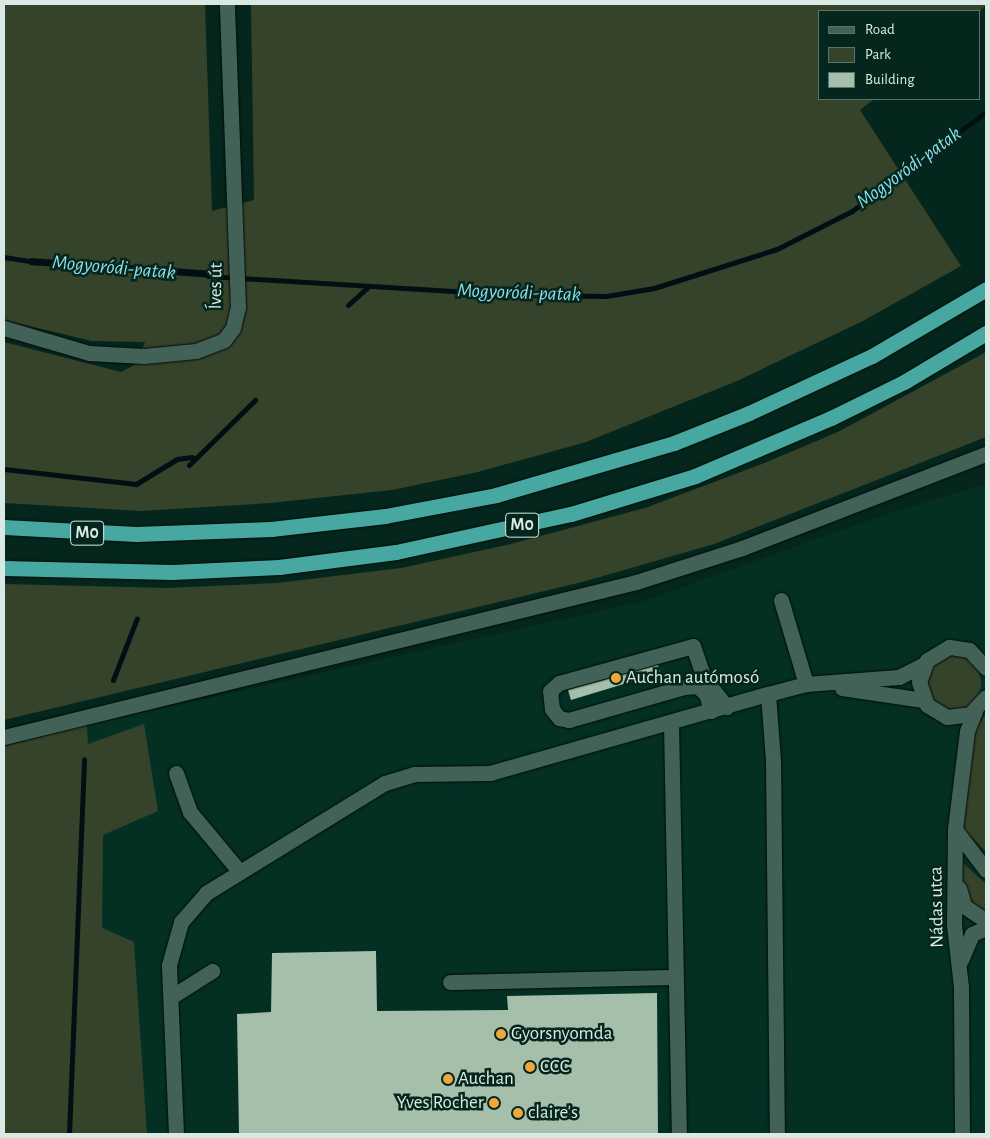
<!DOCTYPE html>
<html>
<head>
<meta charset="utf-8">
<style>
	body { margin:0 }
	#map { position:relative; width:990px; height:1138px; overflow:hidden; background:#05261c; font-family:"Alegreya Sans",sans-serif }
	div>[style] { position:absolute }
	.built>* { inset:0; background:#043024 }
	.green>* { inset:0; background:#36432b }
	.round { border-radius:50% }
	.water>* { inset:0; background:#000f13; transform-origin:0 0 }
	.stream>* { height:5px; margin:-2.5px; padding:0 2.5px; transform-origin:2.5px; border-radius:2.5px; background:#000f13 }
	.building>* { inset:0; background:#a5bfaa }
	.roads { filter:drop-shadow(0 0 1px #000d07) drop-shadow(0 0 1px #000d07) }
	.minor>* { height:15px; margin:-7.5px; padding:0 7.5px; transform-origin:7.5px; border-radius:7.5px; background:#426257 }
	.highway>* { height:15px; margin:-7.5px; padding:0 7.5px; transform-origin:7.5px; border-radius:7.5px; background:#47a8a2 }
	.dots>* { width:14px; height:14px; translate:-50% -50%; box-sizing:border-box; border:2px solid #05261c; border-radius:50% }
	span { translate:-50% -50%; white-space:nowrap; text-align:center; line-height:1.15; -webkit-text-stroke:5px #05261c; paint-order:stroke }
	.shield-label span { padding:1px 4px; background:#05261c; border:1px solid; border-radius:4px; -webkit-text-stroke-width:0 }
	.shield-label { font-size:18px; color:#d8eae3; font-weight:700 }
	.street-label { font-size:19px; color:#d8eae3 }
	.poi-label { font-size:19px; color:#d8eae3 }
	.left { translate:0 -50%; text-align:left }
	.right { translate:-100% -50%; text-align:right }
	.water-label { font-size:20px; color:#8edeeb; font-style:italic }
	.frame { position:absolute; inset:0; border:5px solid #d8eae3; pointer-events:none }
	.legend { position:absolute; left:818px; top:10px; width:162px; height:90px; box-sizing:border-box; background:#05261c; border:1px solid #59746c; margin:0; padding:6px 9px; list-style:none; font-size:15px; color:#d8eae3 }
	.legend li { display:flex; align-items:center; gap:10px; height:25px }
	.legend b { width:25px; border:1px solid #59746c }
</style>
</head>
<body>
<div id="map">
	<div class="built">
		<div style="clip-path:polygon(986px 484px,986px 1134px,71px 1134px,90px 775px,87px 725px,641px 602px,884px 515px)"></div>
	</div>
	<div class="green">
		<div style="clip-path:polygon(4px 4px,205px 4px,212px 211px,254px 200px,251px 4px,986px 4px,979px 13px,819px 11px,819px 99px,874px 99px,860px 110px,961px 266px,863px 321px,737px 381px,586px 442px,478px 472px,392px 490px,270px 503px,142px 511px,4px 503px,4px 342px,121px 372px,136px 364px,145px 342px,92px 341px,4px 320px)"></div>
		<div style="clip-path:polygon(986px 352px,986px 437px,714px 544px,586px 581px,4px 720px,4px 584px,168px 588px,277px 583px,401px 568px,511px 544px,645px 508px,762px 464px,838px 432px)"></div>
		<div class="round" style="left:927px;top:656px;width:54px;height:54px"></div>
		<div style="clip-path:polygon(986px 713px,986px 852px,965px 830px,962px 813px,973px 733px)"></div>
		<div style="clip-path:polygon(144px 724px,158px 811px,103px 835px,102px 928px,134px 942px,147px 1134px,4px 1134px,4px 746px,87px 725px,88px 744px)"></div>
		<div style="clip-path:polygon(960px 860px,986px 884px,986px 915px,971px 905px,965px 894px)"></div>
	</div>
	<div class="water">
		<div style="left:30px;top:258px;width:185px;height:7px;rotate:4deg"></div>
	</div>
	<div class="stream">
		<div style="left:4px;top:257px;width:31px;rotate:9deg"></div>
		<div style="left:208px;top:276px;width:315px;rotate:3.5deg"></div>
		<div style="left:522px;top:295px;width:84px;rotate:0.7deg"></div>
		<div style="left:606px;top:296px;width:49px;rotate:-9.5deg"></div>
		<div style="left:654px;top:288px;width:129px;rotate:-17.6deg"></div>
		<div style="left:777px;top:249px;width:84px;rotate:-26.9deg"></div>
		<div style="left:852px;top:211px;width:167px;rotate:-36.5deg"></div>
		<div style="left:348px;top:305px;width:28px;rotate:-42deg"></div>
		<div style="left:189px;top:465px;width:93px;rotate:-44.6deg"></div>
		<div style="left:4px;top:469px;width:133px;rotate:6.5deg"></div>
		<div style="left:136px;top:484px;width:48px;rotate:-31.4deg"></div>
		<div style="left:177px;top:459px;width:15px;rotate:-8deg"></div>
		<div style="left:113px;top:680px;width:66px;rotate:-68.8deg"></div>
		<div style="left:69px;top:1134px;width:375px;rotate:-87.7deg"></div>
	</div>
	<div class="building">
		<div style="clip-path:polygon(658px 665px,660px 673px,571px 700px,568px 690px)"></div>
		<div style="clip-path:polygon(376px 951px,377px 1011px,508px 1010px,507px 996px,657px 993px,658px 1134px,239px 1134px,237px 1014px,271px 1012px,272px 953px)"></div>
	</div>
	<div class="roads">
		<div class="minor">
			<div style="left:4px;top:328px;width:89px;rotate:16.4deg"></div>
			<div style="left:89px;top:353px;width:55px;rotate:3.1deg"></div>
			<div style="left:144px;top:356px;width:52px;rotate:-5.5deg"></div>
			<div style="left:196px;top:351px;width:30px;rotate:-21deg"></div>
			<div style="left:224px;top:340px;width:15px;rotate:-53deg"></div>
			<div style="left:233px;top:328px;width:22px;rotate:-77deg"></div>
			<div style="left:238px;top:307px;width:303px;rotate:-92.1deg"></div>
			<div style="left:781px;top:600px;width:88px;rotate:73.4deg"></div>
			<div style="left:986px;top:668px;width:25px;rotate:-133deg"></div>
			<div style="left:969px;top:650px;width:20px;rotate:-171deg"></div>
			<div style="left:949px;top:647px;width:26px;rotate:149deg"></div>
			<div style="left:927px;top:660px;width:23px;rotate:110deg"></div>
			<div style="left:919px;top:682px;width:24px;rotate:71deg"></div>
			<div style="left:927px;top:705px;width:23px;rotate:31deg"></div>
			<div style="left:947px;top:717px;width:23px;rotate:-7deg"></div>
			<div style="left:970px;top:714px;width:23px;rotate:-47deg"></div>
			<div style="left:842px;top:688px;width:82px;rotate:8.4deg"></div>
			<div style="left:768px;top:694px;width:67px;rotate:85.7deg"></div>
			<div style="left:773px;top:761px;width:373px;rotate:89.4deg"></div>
			<div style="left:711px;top:711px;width:18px;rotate:-106deg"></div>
			<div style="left:706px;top:694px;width:12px;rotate:-138deg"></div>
			<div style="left:697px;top:686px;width:13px;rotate:176deg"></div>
			<div style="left:684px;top:687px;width:120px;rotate:164deg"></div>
			<div style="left:569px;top:720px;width:10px;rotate:-169deg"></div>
			<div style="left:559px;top:718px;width:11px;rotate:-128deg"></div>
			<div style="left:552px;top:709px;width:18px;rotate:-96deg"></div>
			<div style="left:550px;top:691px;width:12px;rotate:-42deg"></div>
			<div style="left:559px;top:683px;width:139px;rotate:-15.4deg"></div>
			<div style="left:693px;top:646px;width:34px;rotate:71deg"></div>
			<div style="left:704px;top:678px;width:37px;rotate:52deg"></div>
			<div style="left:671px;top:723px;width:411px;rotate:88.9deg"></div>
			<div style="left:4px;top:737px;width:651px;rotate:-13.78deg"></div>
			<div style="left:636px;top:582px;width:111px;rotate:-17.8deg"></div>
			<div style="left:742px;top:548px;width:261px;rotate:-21.1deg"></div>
			<div style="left:176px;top:773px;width:41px;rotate:70.3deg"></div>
			<div style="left:190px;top:812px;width:78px;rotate:50.2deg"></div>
			<div style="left:957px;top:832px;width:48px;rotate:52.7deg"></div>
			<div style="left:959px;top:888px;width:19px;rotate:74deg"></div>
			<div style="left:964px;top:906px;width:27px;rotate:34deg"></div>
			<div style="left:961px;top:960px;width:28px;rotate:-67deg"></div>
			<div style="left:972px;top:934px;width:15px;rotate:-23deg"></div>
			<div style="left:450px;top:982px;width:224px;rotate:-1.3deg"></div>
			<div style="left:171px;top:997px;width:49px;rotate:-32.4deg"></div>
			<div style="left:176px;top:1134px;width:169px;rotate:-92.4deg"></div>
			<div style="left:169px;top:965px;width:45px;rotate:-74.4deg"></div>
			<div style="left:181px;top:922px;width:38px;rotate:-49deg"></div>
			<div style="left:206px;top:893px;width:210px;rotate:-31.6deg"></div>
			<div style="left:385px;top:783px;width:30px;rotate:-17deg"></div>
			<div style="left:414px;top:774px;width:76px;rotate:-0.8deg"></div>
			<div style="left:490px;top:773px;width:289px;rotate:-15.9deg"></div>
			<div style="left:768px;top:694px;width:39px;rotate:-15deg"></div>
			<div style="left:806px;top:684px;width:93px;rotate:-4.3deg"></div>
			<div style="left:899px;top:677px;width:28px;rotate:-27deg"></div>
			<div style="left:962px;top:1134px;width:147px;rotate:-90.4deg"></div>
			<div style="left:961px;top:987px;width:62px;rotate:-96.4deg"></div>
			<div style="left:954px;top:925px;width:96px;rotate:-89.4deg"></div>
			<div style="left:955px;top:829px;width:99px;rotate:-83deg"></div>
			<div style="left:967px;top:731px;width:22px;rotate:-68deg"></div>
		</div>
		<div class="highway">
			<div style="left:4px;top:527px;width:132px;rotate:3deg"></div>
			<div style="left:136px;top:534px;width:135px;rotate:-2.1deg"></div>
			<div style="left:271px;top:529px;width:115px;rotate:-6.5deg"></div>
			<div style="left:385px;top:516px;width:113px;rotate:-10.7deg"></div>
			<div style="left:496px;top:495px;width:185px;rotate:-16.3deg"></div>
			<div style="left:674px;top:443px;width:81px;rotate:-21.8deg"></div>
			<div style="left:749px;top:413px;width:136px;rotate:-24.9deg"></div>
			<div style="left:872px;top:356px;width:132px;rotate:-30.4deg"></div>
			<div style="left:4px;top:568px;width:168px;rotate:1.4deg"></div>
			<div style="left:172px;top:572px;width:107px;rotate:-2.7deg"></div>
			<div style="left:279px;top:567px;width:118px;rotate:-7.3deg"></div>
			<div style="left:396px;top:552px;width:179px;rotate:-12.3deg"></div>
			<div style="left:571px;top:514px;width:130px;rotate:-17deg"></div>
			<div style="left:695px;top:476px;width:148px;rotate:-23.1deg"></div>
			<div style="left:831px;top:418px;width:81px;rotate:-26.3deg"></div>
			<div style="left:904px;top:382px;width:96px;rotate:-30.9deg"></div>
		</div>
	</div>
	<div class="dots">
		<div style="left:616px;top:678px;background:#efa73d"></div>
		<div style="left:501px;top:1034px;background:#efa73d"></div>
		<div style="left:530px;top:1067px;background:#efa73d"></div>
		<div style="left:448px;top:1079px;background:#efa73d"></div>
		<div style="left:494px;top:1103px;background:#efa73d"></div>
		<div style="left:518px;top:1113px;background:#efa73d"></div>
	</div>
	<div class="shield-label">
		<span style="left:522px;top:525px">M0</span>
		<span style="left:87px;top:533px">M0</span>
	</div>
	<div class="street-label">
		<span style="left:216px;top:286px;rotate:-89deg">Íves út</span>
		<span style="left:937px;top:907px;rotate:-91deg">Nádas utca</span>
	</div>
	<div class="poi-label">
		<span class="left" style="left:626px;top:678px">Auchan autómosó</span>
		<span class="left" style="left:511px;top:1034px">Gyorsnyomda</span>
		<span class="left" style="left:540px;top:1067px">CCC</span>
		<span class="left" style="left:458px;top:1079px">Auchan</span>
		<span class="right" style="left:484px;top:1103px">Yves Rocher</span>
		<span class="left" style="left:528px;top:1113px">claire's</span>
	</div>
	<div class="water-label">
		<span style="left:909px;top:168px;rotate:-36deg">Mogyoródi-patak</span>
		<span style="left:114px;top:268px;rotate:5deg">Mogyoródi-patak</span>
		<span style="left:519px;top:293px;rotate:2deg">Mogyoródi-patak</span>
	</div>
	<div class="frame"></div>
	<ul class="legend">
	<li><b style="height:6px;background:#426257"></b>Road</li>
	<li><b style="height:14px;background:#36432b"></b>Park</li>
	<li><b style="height:14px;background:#a5bfaa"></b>Building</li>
	</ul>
</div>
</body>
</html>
